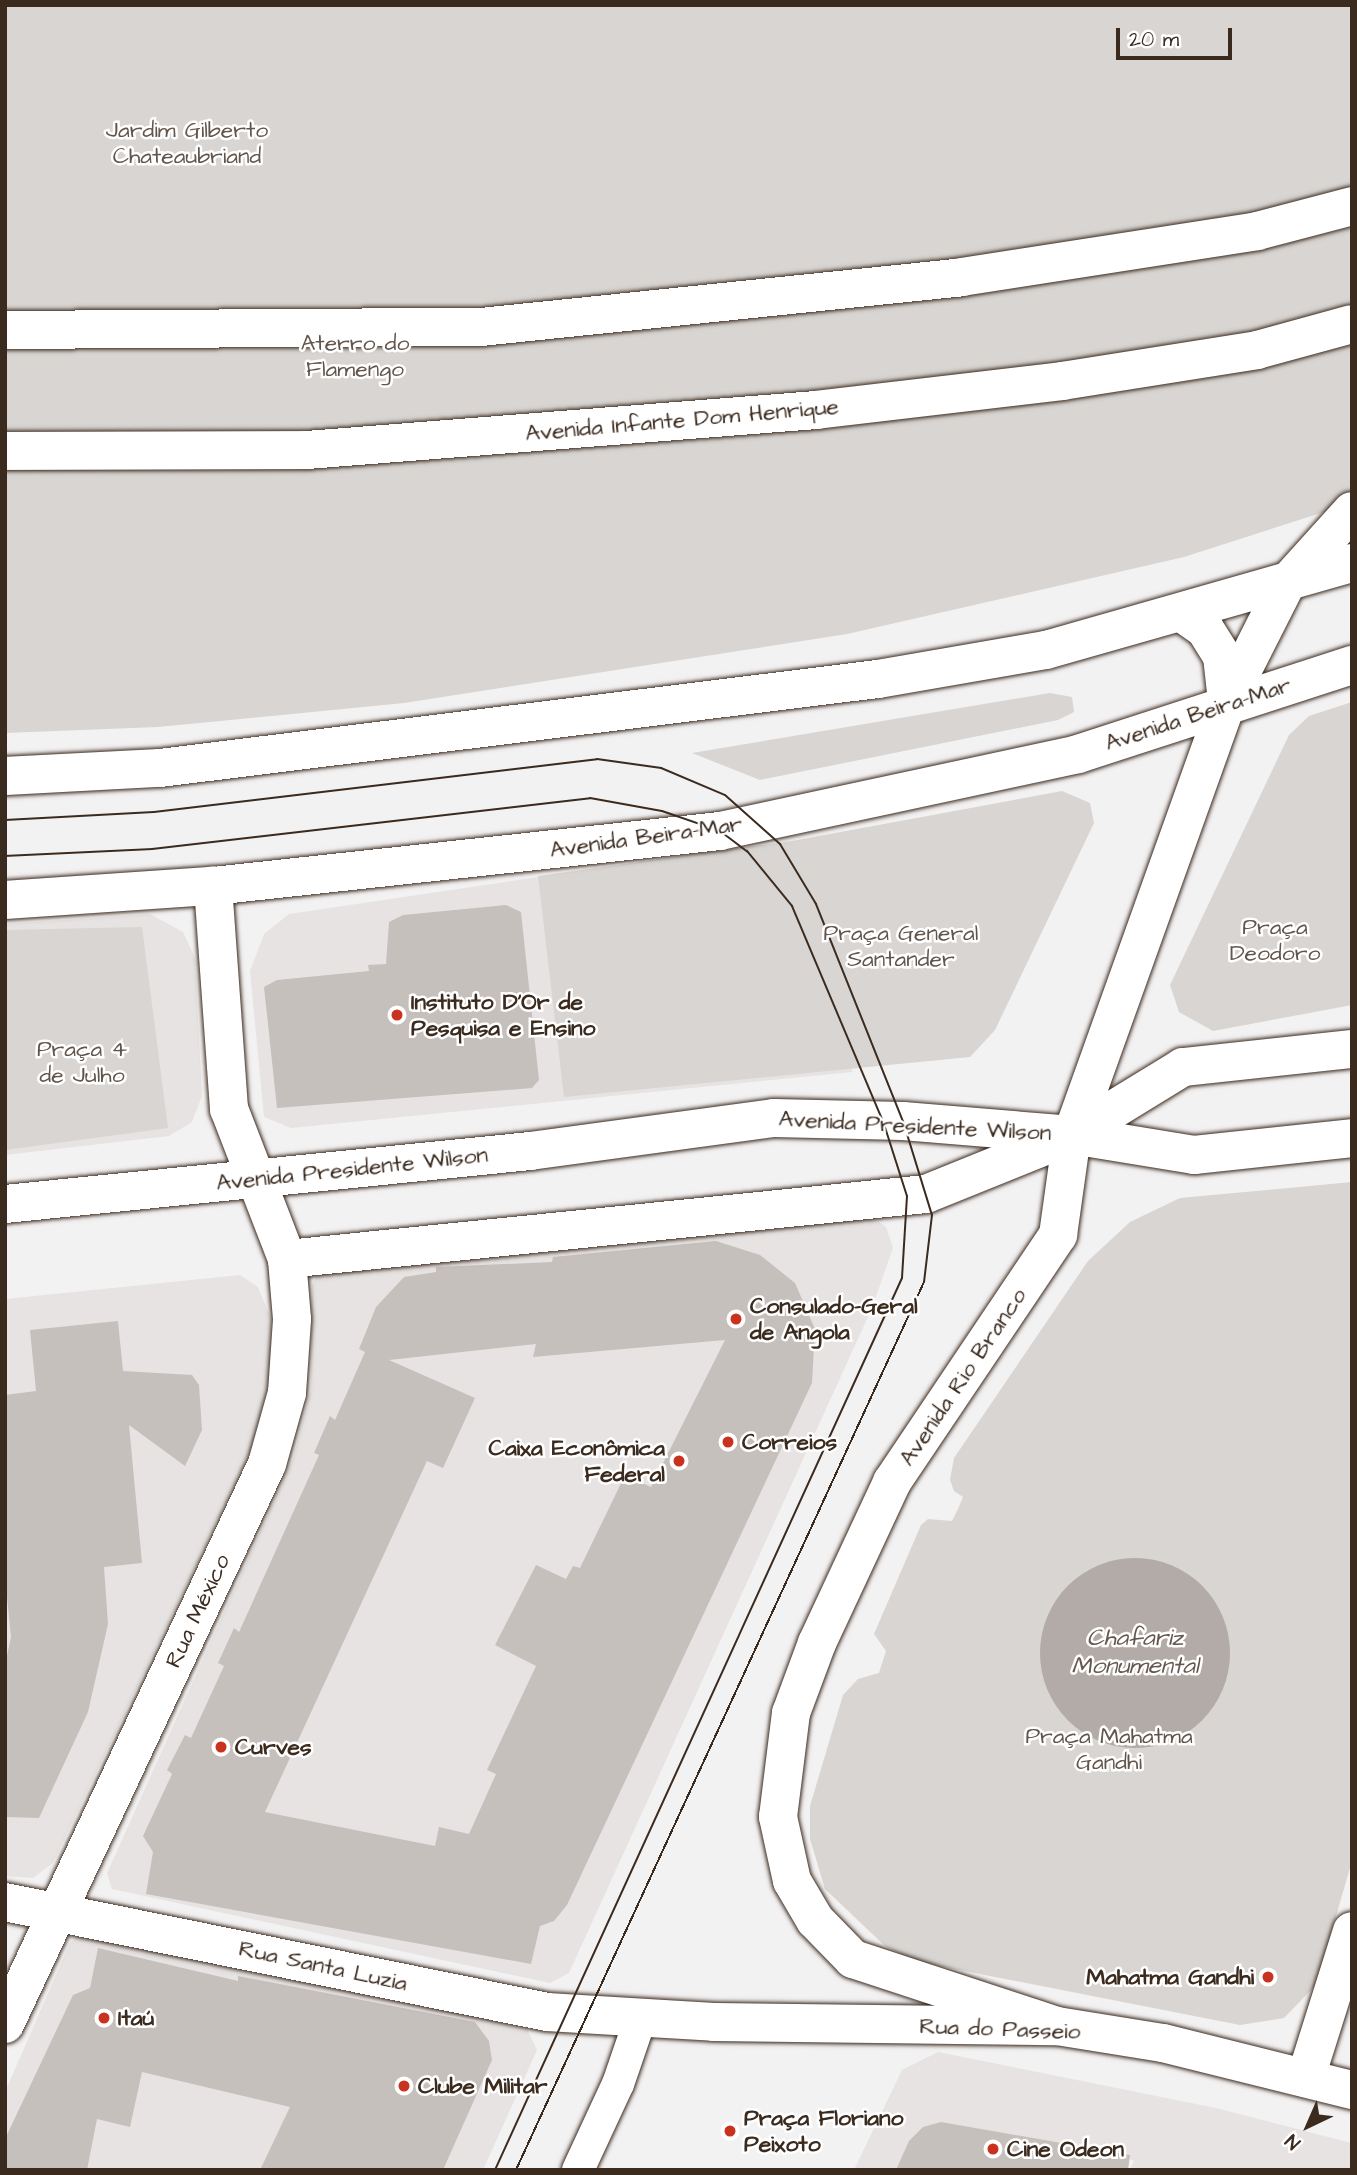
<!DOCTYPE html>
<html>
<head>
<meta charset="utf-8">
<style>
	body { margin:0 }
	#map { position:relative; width:1357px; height:2175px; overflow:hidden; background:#f3f2f2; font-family:"Architects Daughter",sans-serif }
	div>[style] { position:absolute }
	.built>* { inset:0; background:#e6e3e2 }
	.green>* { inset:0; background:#d8d5d2 }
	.water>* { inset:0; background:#b2aba7 }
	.round { border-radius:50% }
	.building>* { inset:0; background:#c6c0bd }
	.roads { filter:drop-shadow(0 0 2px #3b2a1e) drop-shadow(0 0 2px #3b2a1e) }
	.pedestrian>* { height:32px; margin:-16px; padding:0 16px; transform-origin:16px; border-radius:16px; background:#fff }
	.minor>* { height:38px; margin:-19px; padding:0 19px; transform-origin:19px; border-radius:19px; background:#fff }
	.tertiary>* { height:38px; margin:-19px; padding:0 19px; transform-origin:19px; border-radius:19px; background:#fff }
	.secondary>* { height:38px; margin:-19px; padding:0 19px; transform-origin:19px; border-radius:19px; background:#fff }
	.primary>* { height:38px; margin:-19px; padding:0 19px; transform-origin:19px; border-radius:19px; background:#fff }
	.trunk>* { height:38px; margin:-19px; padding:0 19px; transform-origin:19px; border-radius:19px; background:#fff }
	.tram>* { height:2px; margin:-1px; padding:0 1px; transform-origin:1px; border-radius:1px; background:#3b2a1e }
	.dots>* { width:19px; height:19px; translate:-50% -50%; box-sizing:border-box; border:4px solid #fff; border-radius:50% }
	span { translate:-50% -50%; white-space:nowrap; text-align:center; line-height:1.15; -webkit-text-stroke:5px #fff; paint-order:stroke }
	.park-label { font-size:23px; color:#62554b }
	.street-label { font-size:23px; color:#3b2a1e }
	.poi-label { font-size:23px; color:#3b2a1e; font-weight:700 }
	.left { translate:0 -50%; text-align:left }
	.right { translate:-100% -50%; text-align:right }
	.water-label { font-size:24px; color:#65574e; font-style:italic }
	.frame { position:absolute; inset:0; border:7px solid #3b2a1e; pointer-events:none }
	.north { position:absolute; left:1273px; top:2091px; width:70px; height:70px; -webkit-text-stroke:5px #fff; paint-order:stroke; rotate:224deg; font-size:19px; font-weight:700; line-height:28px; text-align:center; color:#3b2a1e }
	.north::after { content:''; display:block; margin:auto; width:24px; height:32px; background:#3b2a1e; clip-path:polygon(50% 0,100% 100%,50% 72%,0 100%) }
	.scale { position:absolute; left:1116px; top:28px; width:116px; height:32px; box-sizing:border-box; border:4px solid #3b2a1e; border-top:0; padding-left:9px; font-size:21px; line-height:24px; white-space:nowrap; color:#3b2a1e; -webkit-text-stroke:5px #fff; paint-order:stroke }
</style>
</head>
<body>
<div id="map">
	<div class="built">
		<div style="clip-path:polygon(720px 850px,853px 1072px,291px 1128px,264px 1117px,250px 971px,264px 934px,289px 914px)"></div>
		<div style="clip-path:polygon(150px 914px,183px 932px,195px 958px,202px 1096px,192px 1122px,169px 1136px,5px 1155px,5px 924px)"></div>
		<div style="clip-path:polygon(868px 1214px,886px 1227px,893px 1248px,872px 1308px,569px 1973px,550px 1983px,112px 1889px,107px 1873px,293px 1459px,311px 1389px,312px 1285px,318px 1272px)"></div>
		<div style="clip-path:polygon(240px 1275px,258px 1287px,271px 1319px,270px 1377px,251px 1449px,53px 1863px,33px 1878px,5px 1876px,5px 1299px)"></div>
		<div style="clip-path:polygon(80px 1934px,279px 1970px,527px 2029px,537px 2050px,483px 2170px,5px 2170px,5px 2092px,70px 1943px)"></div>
		<div style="clip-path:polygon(938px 2052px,1216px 2108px,1352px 2143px,1352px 2170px,1130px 2170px,1134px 2161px,1098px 2145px,1087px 2170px,854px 2170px,902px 2070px)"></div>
	</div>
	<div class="green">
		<div style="clip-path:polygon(5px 5px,1352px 5px,1352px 503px,1184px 557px,847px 634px,404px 703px,158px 727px,5px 733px)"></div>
		<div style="clip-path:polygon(1050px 693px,1072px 697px,1074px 712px,1058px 720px,760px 780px,692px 753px)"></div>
		<div style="clip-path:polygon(1352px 702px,1352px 1005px,1213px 1031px,1179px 1012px,1170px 985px,1289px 735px,1309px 716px)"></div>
		<div style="clip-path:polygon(1062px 791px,1090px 803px,1094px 823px,995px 1030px,970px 1057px,564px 1097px,538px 876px,792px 841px)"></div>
		<div style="clip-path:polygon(142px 927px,168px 1128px,5px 1150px,5px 930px)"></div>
		<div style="clip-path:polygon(1352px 1182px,1352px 1861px,1316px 1985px,1284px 2018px,1240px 2025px,914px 1961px,885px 1946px,825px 1889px,810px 1839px,810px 1806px,843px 1695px,858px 1679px,879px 1673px,886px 1651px,874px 1634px,921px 1525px,928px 1519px,952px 1521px,958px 1509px,963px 1497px,954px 1491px,950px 1480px,954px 1458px,1088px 1261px,1130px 1222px,1180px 1198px)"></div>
	</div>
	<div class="water">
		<div class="round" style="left:1040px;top:1558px;width:190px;height:190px"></div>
	</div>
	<div class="building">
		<div style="clip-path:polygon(506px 905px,521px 912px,539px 1080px,532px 1088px,277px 1108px,264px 987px,277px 980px,369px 971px,368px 965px,386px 964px,389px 922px,403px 915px)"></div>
		<div style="clip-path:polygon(evenodd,716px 1241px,760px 1255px,795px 1283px,815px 1329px,812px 1383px,567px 1905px,554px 1921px,540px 1926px,531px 1964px,146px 1894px,153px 1852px,143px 1836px,172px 1774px,167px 1770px,185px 1735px,191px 1738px,224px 1666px,218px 1663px,234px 1628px,239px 1632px,319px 1455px,314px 1453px,330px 1416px,335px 1420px,365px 1352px,359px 1349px,376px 1307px,404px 1277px,436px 1272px,436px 1267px,552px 1262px,553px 1257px,716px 1241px,725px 1340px,651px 1487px,625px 1475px,580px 1568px,573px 1566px,566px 1579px,536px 1565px,495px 1645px,536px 1666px,487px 1770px,496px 1774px,469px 1834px,439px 1827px,435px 1846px,265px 1812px,427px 1461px,443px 1468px,475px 1398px,389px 1360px,536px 1344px,533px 1357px,725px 1340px)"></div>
		<div style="clip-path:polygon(118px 1321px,123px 1371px,192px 1375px,199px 1385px,202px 1430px,185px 1466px,129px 1425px,142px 1563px,104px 1567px,108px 1624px,88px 1712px,39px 1818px,5px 1817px,5px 1665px,11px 1637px,5px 1577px,5px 1395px,36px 1391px,30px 1330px)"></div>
		<div style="clip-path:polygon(98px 1948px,238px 1981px,238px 1976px,475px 2022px,489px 2041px,492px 2060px,443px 2170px,260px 2170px,290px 2107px,142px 2072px,130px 2127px,97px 2119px,87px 2170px,5px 2170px,5px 2139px,73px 1995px,90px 1988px)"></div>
		<div style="clip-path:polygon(941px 2122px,1130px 2155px,1128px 2170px,896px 2170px,909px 2141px,923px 2127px)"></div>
	</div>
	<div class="roads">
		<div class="pedestrian">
			<div style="left:578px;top:2170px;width:95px;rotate:-65.1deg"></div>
			<div style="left:618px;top:2084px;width:71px;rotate:-71.1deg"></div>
		</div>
		<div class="minor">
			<div style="left:287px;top:1259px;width:642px;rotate:-5.81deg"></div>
			<div style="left:926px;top:1194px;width:157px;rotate:-22deg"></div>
		</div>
		<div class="tertiary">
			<div style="left:1182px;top:613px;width:28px;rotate:35deg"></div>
			<div style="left:1205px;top:629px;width:32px;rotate:58deg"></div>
			<div style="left:1222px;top:656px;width:45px;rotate:83.7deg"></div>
			<div style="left:5px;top:1902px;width:553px;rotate:11.47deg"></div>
			<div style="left:547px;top:2012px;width:167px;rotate:3.4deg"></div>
			<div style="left:714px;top:2022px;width:343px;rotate:0.7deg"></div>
			<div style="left:1057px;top:2026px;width:107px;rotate:9.1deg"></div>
			<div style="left:1163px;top:2043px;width:195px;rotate:14deg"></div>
			<div style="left:5px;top:2024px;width:618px;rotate:-64.93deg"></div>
			<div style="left:267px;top:1464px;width:74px;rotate:-74.3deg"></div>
			<div style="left:287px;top:1393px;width:74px;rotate:-86.1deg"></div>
			<div style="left:292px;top:1319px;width:60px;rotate:-94.8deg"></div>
			<div style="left:287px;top:1259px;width:161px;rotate:-111.1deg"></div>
			<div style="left:229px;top:1109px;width:224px;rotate:-94.1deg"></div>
			<div style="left:1057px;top:2026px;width:215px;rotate:-161.8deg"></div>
			<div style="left:853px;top:1959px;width:54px;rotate:-134.3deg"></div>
			<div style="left:815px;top:1920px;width:45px;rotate:-120.5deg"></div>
			<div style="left:792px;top:1881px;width:66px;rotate:-102.3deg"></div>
			<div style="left:778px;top:1817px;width:105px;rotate:-82.9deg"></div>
			<div style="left:791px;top:1713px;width:75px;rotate:-69.6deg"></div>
			<div style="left:817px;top:1643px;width:178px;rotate:-65deg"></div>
			<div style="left:892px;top:1482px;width:298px;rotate:-56.1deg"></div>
			<div style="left:1058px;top:1235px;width:101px;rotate:-82deg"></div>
			<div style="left:1072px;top:1135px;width:461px;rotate:-70.3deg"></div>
			<div style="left:1227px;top:701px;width:131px;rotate:-63.2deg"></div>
			<div style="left:1306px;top:2077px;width:153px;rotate:-72.5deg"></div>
		</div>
		<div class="secondary">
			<div style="left:5px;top:900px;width:208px;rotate:-3.9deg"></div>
			<div style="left:213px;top:886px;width:510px;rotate:-6.19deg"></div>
			<div style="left:720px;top:831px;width:366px;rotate:-12.1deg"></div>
			<div style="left:1078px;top:754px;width:288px;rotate:-18deg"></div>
		</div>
		<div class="primary">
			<div style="left:5px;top:776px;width:155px;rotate:-3deg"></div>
			<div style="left:160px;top:768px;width:723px;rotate:-7.07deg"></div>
			<div style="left:878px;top:679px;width:170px;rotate:-9.8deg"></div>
			<div style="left:1046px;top:650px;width:318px;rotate:-15.9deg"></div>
			<div style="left:1072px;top:1135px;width:130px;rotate:-31.5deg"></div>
			<div style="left:1183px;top:1067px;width:170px;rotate:-6.1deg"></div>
			<div style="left:5px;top:1204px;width:528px;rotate:-5.76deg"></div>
			<div style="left:530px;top:1151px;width:246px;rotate:-7.7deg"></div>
			<div style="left:774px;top:1118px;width:129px;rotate:1.3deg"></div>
			<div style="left:903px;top:1121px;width:170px;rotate:4.7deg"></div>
			<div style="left:1072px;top:1135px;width:124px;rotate:9.3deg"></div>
			<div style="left:1194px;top:1155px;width:159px;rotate:-6.1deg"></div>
		</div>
		<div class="trunk">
			<div style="left:5px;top:330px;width:476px;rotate:-0.4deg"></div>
			<div style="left:481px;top:327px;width:483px;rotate:-5.9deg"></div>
			<div style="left:961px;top:277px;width:300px;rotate:-8.8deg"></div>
			<div style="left:1257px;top:231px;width:98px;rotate:-14.7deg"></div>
			<div style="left:5px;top:451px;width:302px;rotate:-0.2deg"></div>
			<div style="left:307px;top:450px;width:511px;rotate:-4.49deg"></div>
			<div style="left:816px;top:410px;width:248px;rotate:-6.7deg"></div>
			<div style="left:1062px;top:381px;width:197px;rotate:-9deg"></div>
			<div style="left:1257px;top:350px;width:98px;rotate:-15.3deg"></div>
			<div style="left:1286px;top:584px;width:98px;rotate:-47.9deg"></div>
		</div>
	</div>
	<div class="tram">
		<div style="left:5px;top:820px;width:149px;rotate:-3.1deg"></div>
		<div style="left:154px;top:812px;width:446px;rotate:-6.8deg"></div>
		<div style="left:597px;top:759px;width:65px;rotate:8deg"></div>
		<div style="left:661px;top:768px;width:69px;rotate:22.9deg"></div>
		<div style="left:725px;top:795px;width:74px;rotate:41.7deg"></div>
		<div style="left:780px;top:844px;width:70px;rotate:59deg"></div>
		<div style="left:816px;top:904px;width:234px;rotate:68.2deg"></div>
		<div style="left:903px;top:1121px;width:98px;rotate:72.9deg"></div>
		<div style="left:932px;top:1215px;width:67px;rotate:96.8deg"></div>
		<div style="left:924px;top:1282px;width:977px;rotate:114.68deg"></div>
		<div style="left:5px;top:856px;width:147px;rotate:-2.7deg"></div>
		<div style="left:152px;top:849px;width:441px;rotate:-6.6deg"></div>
		<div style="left:590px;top:798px;width:73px;rotate:10.2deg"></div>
		<div style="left:662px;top:811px;width:61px;rotate:19deg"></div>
		<div style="left:720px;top:831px;width:34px;rotate:37deg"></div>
		<div style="left:747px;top:851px;width:71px;rotate:50.7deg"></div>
		<div style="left:792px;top:906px;width:233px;rotate:67.1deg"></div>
		<div style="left:883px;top:1121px;width:79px;rotate:72.3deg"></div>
		<div style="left:907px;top:1196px;width:82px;rotate:93.5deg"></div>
		<div style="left:902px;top:1278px;width:980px;rotate:114.53deg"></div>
	</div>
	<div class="dots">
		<div style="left:397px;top:1015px;background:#c8321e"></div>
		<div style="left:736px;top:1319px;background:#c8321e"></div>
		<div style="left:728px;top:1442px;background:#c8321e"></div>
		<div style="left:679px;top:1461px;background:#c8321e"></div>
		<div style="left:221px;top:1747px;background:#c8321e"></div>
		<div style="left:1268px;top:1977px;background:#c8321e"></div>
		<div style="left:104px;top:2018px;background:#c8321e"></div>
		<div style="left:404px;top:2086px;background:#c8321e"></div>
		<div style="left:730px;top:2131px;background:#c8321e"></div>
		<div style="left:993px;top:2149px;background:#c8321e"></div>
	</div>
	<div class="park-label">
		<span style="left:187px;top:143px">Jardim Gilberto<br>Chateaubriand</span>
		<span style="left:355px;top:356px">Aterro do<br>Flamengo</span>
		<span style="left:1275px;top:940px">Praça<br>Deodoro</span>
		<span style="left:901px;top:946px">Praça General<br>Santander</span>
		<span style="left:82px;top:1062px">Praça 4<br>de Julho</span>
		<span style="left:1109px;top:1749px">Praça Mahatma<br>Gandhi</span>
	</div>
	<div class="street-label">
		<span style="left:682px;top:420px;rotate:-5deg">Avenida Infante Dom Henrique</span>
		<span style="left:1198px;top:714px;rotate:-18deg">Avenida Beira-Mar</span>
		<span style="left:646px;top:837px;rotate:-8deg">Avenida Beira-Mar</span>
		<span style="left:915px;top:1126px;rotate:3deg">Avenida Presidente Wilson</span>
		<span style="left:352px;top:1169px;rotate:-6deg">Avenida Presidente Wilson</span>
		<span style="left:963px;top:1377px;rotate:-56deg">Avenida Rio Branco</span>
		<span style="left:198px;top:1611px;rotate:-65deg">Rua México</span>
		<span style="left:323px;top:1966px;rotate:12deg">Rua Santa Luzia</span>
		<span style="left:1000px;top:2029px;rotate:2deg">Rua do Passeio</span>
	</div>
	<div class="poi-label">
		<span class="left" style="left:411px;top:1015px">Instituto D’Or de<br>Pesquisa e Ensino</span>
		<span class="left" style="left:750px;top:1319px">Consulado-Geral<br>de Angola</span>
		<span class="left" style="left:742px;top:1442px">Correios</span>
		<span class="right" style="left:665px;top:1461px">Caixa Econômica<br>Federal</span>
		<span class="left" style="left:235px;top:1747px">Curves</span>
		<span class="right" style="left:1254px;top:1977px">Mahatma Gandhi</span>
		<span class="left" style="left:118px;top:2018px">Itaú</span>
		<span class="left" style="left:418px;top:2086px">Clube Militar</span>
		<span class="left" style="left:744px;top:2131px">Praça Floriano<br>Peixoto</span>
		<span class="left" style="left:1007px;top:2149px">Cine Odeon</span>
	</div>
	<div class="water-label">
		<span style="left:1135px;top:1653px">Chafariz<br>Monumental</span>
	</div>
	<div class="frame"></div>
	<div class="north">N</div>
	<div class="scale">20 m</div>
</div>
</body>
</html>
